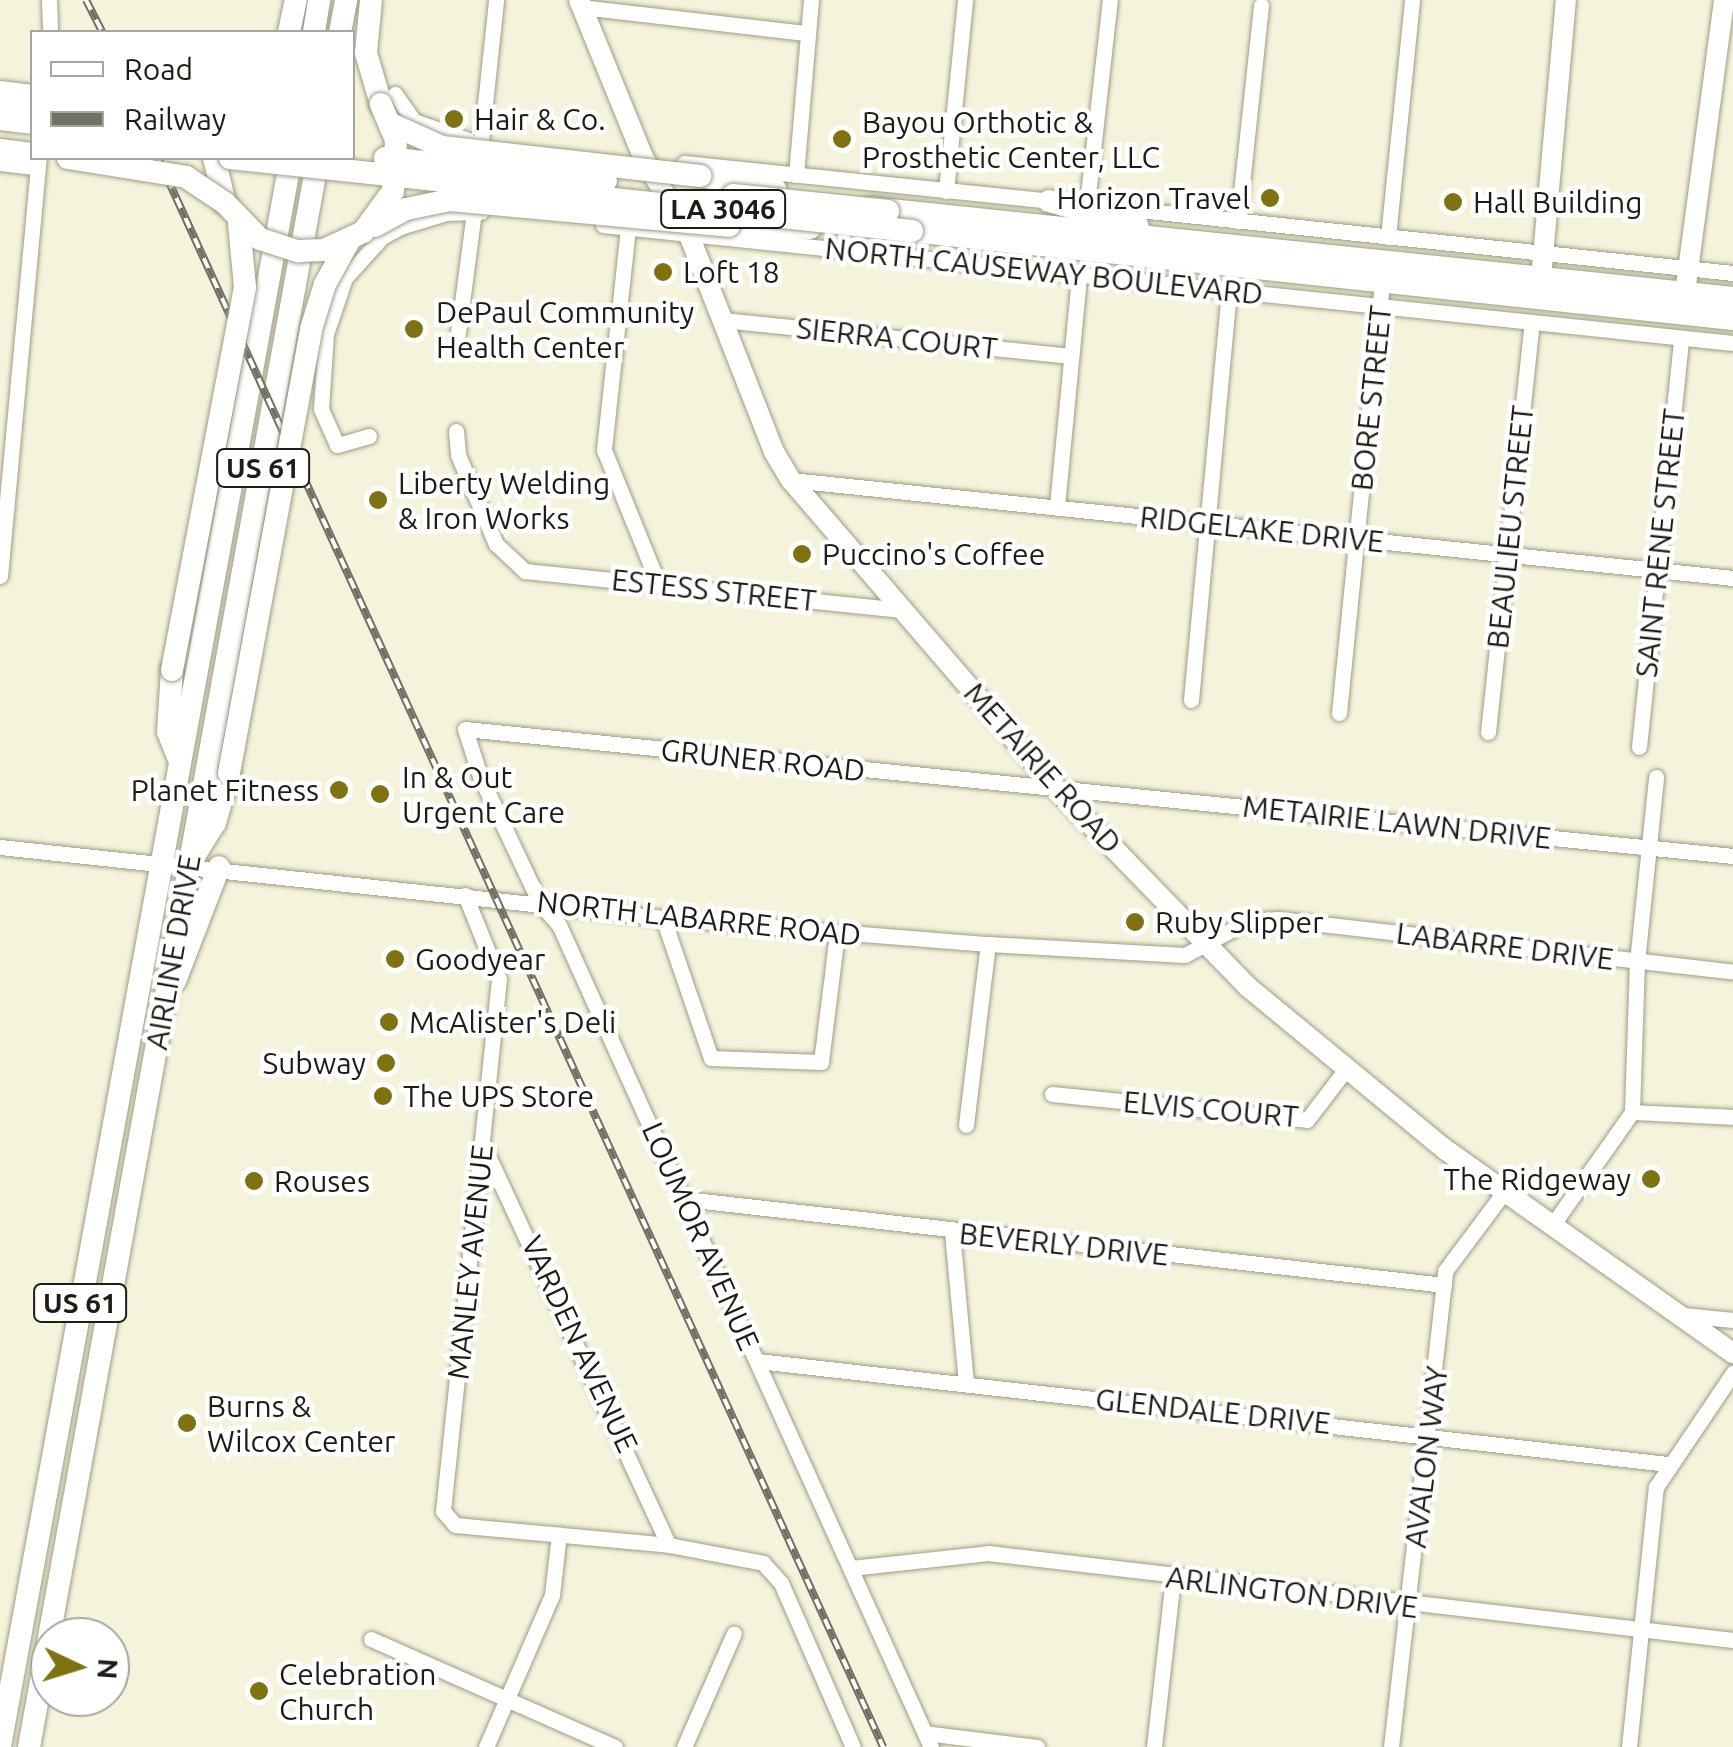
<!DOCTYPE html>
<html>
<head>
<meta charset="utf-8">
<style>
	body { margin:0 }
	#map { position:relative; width:1733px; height:1747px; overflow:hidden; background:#f6f3dc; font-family:Ubuntu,sans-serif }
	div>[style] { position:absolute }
	.roads { filter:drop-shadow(0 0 2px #9f9c86) drop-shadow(0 0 2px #9f9c86) }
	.minor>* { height:15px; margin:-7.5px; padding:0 7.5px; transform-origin:7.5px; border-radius:7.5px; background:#fff }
	.major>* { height:20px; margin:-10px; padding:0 10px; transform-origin:10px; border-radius:10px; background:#fff }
	.highway>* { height:22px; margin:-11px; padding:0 11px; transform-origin:11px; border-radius:11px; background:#fff }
	.rail>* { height:8px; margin-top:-4px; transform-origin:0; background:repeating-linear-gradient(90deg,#fff 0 11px,#727063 0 22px); box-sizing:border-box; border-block:2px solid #727063 }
	.bridges { filter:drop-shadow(0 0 2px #9f9c86) drop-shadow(0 0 2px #9f9c86) }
	.highway-bridge>* { height:22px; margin:-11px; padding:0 11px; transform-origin:11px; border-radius:11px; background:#fff }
	.dots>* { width:28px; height:28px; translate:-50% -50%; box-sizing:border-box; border:5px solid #fff; border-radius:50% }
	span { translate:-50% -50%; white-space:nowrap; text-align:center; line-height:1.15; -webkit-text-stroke:9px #fff; paint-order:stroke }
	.shield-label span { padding:2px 8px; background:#fff; border:2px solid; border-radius:8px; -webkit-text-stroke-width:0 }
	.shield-label { font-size:28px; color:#1e1d15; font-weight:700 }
	.poi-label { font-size:30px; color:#1e1d15 }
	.left { translate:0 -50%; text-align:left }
	.right { translate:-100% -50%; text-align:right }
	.street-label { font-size:30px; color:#1e1d15 }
	.legend { position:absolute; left:30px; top:30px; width:325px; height:130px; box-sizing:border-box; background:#fff; border:2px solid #a5a5a1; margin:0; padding:12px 18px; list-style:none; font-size:30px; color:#1e1d15 }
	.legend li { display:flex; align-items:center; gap:20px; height:50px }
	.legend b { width:50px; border:2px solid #a5a5a1 }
	.north { position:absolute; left:30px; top:1617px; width:100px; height:100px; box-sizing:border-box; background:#fff; border:2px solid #a5a5a1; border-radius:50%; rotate:94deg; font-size:28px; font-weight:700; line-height:40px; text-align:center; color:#1e1d15 }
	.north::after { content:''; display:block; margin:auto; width:35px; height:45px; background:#7e7213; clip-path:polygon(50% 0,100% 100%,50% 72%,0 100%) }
</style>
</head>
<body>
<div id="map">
	<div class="roads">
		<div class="minor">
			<div style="left:49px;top:0;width:32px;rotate:88deg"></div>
			<div style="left:581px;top:7px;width:227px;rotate:6.6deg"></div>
			<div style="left:0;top:88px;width:32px;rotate:7deg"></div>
			<div style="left:395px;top:94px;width:33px;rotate:55deg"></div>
			<div style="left:414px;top:121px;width:57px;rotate:19.4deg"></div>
			<div style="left:479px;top:160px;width:161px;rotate:-83.9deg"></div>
			<div style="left:0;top:163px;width:38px;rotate:7deg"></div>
			<div style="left:684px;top:163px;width:372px;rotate:5.9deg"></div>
			<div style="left:796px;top:175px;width:176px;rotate:-85.1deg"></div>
			<div style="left:946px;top:191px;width:192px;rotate:-84.3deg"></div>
			<div style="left:1087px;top:204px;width:205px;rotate:-83.6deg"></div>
			<div style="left:1092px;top:205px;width:645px;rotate:6.06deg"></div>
			<div style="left:1238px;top:221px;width:217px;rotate:-83.9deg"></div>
			<div style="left:603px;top:225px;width:1136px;rotate:5.96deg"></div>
			<div style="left:628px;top:228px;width:223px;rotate:96.2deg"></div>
			<div style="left:604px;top:450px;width:144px;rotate:67.9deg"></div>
			<div style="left:1388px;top:237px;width:238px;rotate:-84.2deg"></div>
			<div style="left:723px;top:320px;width:350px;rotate:5.9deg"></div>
			<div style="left:458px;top:333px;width:131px;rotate:-82.5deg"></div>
			<div style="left:456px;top:431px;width:24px;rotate:85deg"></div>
			<div style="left:458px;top:455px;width:97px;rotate:66.9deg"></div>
			<div style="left:496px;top:544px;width:40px;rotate:43deg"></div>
			<div style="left:525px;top:571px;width:381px;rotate:5.9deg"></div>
			<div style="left:369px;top:436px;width:33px;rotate:164deg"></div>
			<div style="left:337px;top:445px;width:39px;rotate:-114deg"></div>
			<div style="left:321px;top:409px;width:75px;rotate:-86.2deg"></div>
			<div style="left:326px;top:334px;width:59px;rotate:-71.3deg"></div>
			<div style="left:345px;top:278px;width:55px;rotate:-47.9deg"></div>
			<div style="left:382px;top:237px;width:24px;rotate:-28deg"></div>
			<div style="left:403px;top:226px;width:45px;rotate:-16.8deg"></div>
			<div style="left:446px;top:213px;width:35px;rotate:-2deg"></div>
			<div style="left:791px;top:480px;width:947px;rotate:5.94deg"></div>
			<div style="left:1057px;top:506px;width:229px;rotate:-84.5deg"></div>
			<div style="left:0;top:576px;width:420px;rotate:-84.7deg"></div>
			<div style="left:1191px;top:700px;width:410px;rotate:-84.7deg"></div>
			<div style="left:1339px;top:713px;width:441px;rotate:-84.3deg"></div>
			<div style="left:1488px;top:732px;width:412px;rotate:-83.9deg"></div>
			<div style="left:1639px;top:747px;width:411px;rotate:-84.1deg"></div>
			<div style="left:0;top:847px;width:667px;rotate:6.11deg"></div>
			<div style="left:663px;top:918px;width:326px;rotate:4.6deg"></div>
			<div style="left:988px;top:944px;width:197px;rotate:3.2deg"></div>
			<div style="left:1185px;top:955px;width:72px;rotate:-28.4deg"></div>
			<div style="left:1248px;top:921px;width:30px;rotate:-4deg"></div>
			<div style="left:1278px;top:919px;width:458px;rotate:6.6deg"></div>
			<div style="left:465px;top:895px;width:91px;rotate:68deg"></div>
			<div style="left:499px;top:979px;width:535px;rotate:96.01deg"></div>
			<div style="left:443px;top:1511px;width:18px;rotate:49deg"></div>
			<div style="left:455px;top:1525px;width:215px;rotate:5.3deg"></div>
			<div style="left:669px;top:1545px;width:96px;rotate:10.8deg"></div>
			<div style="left:763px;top:1563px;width:27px;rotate:48deg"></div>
			<div style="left:781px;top:1583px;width:179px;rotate:66.3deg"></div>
			<div style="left:663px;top:918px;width:148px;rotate:71.1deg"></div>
			<div style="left:711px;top:1058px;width:110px;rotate:2.1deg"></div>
			<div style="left:821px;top:1062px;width:130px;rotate:-82.9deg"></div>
			<div style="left:1052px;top:1094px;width:256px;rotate:5.8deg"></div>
			<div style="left:1307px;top:1120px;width:64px;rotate:-52.6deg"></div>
			<div style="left:1632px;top:1112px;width:150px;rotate:-88.1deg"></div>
			<div style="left:1637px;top:962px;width:186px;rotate:-84.1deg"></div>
			<div style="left:966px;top:1125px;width:182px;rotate:-83.1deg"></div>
			<div style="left:483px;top:1145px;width:441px;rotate:65.1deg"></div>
			<div style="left:685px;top:1199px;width:764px;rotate:6.46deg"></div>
			<div style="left:1551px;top:1227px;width:141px;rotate:-54.8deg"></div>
			<div style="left:1632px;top:1112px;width:101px;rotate:2.8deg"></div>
			<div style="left:952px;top:1232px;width:151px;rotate:84.7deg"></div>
			<div style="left:1683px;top:1315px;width:50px;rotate:5.7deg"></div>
			<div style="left:758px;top:1361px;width:916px;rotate:6.46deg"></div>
			<div style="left:851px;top:1568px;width:138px;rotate:-6.2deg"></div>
			<div style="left:988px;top:1553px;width:750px;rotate:6.66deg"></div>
			<div style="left:371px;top:1639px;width:267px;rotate:23.9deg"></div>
			<div style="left:925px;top:1733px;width:113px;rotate:7.1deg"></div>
			<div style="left:486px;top:1747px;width:166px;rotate:-66.5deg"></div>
			<div style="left:552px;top:1595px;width:61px;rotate:-83.5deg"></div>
			<div style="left:684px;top:1747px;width:124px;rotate:-66.3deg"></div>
			<div style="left:931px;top:1747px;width:902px;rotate:-114.35deg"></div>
			<div style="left:559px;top:925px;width:29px;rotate:-131deg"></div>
			<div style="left:540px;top:903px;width:140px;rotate:-115.3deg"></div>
			<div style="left:480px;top:776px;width:49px;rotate:-107.7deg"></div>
			<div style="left:465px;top:729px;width:1274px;rotate:5.72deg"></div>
			<div style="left:1154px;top:1747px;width:171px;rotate:-83.6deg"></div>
			<div style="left:1391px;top:1747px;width:479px;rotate:-83.5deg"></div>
			<div style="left:1445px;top:1271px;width:99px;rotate:-53.2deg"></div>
			<div style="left:1629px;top:1747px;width:261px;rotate:-84.1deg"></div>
			<div style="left:1656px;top:1487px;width:138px;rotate:-56deg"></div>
		</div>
		<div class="major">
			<div style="left:579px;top:0;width:172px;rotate:67.8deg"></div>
			<div style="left:644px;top:159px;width:88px;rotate:59.4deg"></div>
			<div style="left:689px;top:235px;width:233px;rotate:68.6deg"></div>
			<div style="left:774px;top:452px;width:33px;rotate:59deg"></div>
			<div style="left:791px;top:480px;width:414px;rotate:49.3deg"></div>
			<div style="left:1061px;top:794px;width:269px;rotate:45.9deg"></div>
			<div style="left:1248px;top:987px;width:256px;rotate:39.5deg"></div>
			<div style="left:1446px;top:1150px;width:352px;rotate:35.3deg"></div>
			<div style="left:1546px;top:289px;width:11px;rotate:-117deg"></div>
			<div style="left:1541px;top:279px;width:280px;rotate:-84.9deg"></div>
			<div style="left:1672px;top:303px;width:16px;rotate:-38deg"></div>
			<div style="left:1685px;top:293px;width:296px;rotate:-82.4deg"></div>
		</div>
		<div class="highway">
			<div style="left:371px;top:0;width:53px;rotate:95.4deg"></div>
			<div style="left:366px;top:53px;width:53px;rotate:73.6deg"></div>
			<div style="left:289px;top:32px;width:33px;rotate:-78deg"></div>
			<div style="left:314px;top:32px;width:32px;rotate:-81deg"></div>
			<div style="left:340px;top:32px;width:33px;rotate:-79deg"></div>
			<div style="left:0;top:101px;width:32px;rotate:5deg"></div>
			<div style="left:0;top:119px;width:32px;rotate:7deg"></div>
			<div style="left:0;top:150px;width:32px;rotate:7deg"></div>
			<div style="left:214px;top:158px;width:46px;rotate:76.3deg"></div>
			<div style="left:700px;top:176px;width:77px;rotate:10.4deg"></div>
			<div style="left:1049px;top:201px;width:92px;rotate:15.7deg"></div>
			<div style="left:871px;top:208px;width:867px;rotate:5.96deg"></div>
			<div style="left:729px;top:226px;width:81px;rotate:1.4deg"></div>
			<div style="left:912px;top:231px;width:826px;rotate:6.12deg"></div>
			<div style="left:172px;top:670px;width:62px;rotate:93.7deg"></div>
			<div style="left:168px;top:732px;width:29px;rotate:68deg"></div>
			<div style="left:196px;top:853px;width:36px;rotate:-58deg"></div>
			<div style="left:215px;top:823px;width:52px;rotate:-74.4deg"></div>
			<div style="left:175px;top:981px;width:122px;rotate:-68.9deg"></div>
			<div style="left:0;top:1746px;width:1614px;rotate:-79.62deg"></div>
			<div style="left:29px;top:1747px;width:1615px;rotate:-79.69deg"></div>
		</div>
	</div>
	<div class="rail">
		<div style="left:86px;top:0;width:36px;rotate:63deg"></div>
		<div style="left:158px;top:158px;width:1747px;rotate:65.47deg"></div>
	</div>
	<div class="bridges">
		<div class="highway-bridge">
			<div style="left:391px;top:124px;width:56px;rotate:24.3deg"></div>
			<div style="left:442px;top:147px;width:260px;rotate:6.4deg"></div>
			<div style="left:68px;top:158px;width:120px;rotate:9.1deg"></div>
			<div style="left:186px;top:177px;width:47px;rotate:33.7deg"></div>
			<div style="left:225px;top:203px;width:50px;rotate:45.8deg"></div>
			<div style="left:260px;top:239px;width:40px;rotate:18deg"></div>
			<div style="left:298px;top:251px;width:26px;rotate:-2deg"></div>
			<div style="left:324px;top:250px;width:43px;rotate:-24.8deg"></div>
			<div style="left:363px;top:232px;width:51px;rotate:-53.8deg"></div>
			<div style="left:393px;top:191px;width:51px;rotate:-86.6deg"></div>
			<div style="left:396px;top:140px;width:39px;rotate:-113deg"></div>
			<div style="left:230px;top:158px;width:686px;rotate:6.11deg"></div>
			<div style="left:385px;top:158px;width:222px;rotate:5.9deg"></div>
			<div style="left:733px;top:195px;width:156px;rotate:5.9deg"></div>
			<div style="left:375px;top:226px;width:35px;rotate:-29deg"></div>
			<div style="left:406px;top:209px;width:45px;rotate:-11.6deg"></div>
			<div style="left:450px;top:200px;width:280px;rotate:5.3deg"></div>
			<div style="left:172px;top:670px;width:390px;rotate:-79.2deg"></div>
			<div style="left:245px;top:287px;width:64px;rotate:-95.4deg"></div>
			<div style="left:229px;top:773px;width:452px;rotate:-79.5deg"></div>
			<div style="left:311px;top:329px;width:47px;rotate:-72.7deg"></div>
			<div style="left:325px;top:284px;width:49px;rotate:-60.8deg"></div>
		</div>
	</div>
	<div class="dots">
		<div style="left:454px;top:119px;background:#7e7213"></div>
		<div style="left:842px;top:139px;background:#7e7213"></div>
		<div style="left:1270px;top:198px;background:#7e7213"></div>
		<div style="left:1453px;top:202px;background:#7e7213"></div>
		<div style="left:663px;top:272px;background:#7e7213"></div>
		<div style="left:414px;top:329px;background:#7e7213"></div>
		<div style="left:378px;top:500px;background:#7e7213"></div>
		<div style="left:802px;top:554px;background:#7e7213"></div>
		<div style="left:339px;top:790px;background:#7e7213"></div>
		<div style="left:380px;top:794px;background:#7e7213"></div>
		<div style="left:1135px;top:922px;background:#7e7213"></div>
		<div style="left:395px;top:959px;background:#7e7213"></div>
		<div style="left:389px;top:1022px;background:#7e7213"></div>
		<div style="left:386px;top:1063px;background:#7e7213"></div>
		<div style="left:383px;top:1096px;background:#7e7213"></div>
		<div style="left:1651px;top:1179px;background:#7e7213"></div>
		<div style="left:254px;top:1181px;background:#7e7213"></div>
		<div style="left:187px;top:1423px;background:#7e7213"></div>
		<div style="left:259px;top:1691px;background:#7e7213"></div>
	</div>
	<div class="shield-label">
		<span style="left:723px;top:209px">LA 3046</span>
		<span style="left:263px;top:468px">US 61</span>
		<span style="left:80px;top:1303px">US 61</span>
	</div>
	<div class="poi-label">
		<span class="left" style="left:474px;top:119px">Hair &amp; Co.</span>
		<span class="left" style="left:862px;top:139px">Bayou Orthotic &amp;<br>Prosthetic Center, LLC</span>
		<span class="right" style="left:1250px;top:198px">Horizon Travel</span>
		<span class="left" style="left:1473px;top:202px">Hall Building</span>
		<span class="left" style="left:683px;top:272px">Loft 18</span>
		<span class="left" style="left:436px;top:329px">DePaul Community<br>Health Center</span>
		<span class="left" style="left:398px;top:500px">Liberty Welding<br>&amp; Iron Works</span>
		<span class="left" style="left:822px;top:554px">Puccino's Coffee</span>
		<span class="left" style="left:402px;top:794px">In &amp; Out<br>Urgent Care</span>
		<span class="right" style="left:319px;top:790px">Planet Fitness</span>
		<span class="left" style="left:1155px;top:922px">Ruby Slipper</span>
		<span class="left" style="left:415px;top:959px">Goodyear</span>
		<span class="left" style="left:409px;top:1022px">McAlister's Deli</span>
		<span class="right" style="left:366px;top:1063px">Subway</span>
		<span class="left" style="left:403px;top:1096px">The UPS Store</span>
		<span class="right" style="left:1631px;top:1179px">The Ridgeway</span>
		<span class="left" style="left:274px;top:1181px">Rouses</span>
		<span class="left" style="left:207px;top:1423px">Burns &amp;<br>Wilcox Center</span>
		<span class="left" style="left:279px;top:1691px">Celebration<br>Church</span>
	</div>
	<div class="street-label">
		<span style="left:1044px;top:271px;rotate:6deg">NORTH CAUSEWAY BOULEVARD</span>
		<span style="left:897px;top:338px;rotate:6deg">SIERRA COURT</span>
		<span style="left:1371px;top:398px;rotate:-84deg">BORE STREET</span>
		<span style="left:1510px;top:527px;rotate:-84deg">BEAULIEU STREET</span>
		<span style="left:1262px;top:529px;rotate:6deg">RIDGELAKE DRIVE</span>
		<span style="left:1660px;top:543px;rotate:-84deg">SAINT RENE STREET</span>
		<span style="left:714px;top:590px;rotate:6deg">ESTESS STREET</span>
		<span style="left:763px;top:760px;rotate:6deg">GRUNER ROAD</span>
		<span style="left:1043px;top:768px;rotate:48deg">METAIRIE ROAD</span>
		<span style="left:1397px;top:822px;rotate:6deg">METAIRIE LAWN DRIVE</span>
		<span style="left:699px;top:918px;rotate:6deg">NORTH LABARRE ROAD</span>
		<span style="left:1505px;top:946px;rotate:7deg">LABARRE DRIVE</span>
		<span style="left:173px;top:952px;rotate:-80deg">AIRLINE DRIVE</span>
		<span style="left:1211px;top:1109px;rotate:5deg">ELVIS COURT</span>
		<span style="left:701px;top:1236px;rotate:66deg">LOUMOR AVENUE</span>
		<span style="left:1064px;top:1244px;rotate:6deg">BEVERLY DRIVE</span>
		<span style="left:470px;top:1262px;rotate:-84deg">MANLEY AVENUE</span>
		<span style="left:580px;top:1344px;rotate:65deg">VARDEN AVENUE</span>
		<span style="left:1213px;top:1411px;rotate:6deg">GLENDALE DRIVE</span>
		<span style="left:1426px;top:1457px;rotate:-83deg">AVALON WAY</span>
		<span style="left:1292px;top:1592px;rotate:7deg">ARLINGTON DRIVE</span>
	</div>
	<ul class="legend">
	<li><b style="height:12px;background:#fff"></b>Road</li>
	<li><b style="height:12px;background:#727063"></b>Railway</li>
	</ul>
	<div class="north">N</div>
</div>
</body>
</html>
